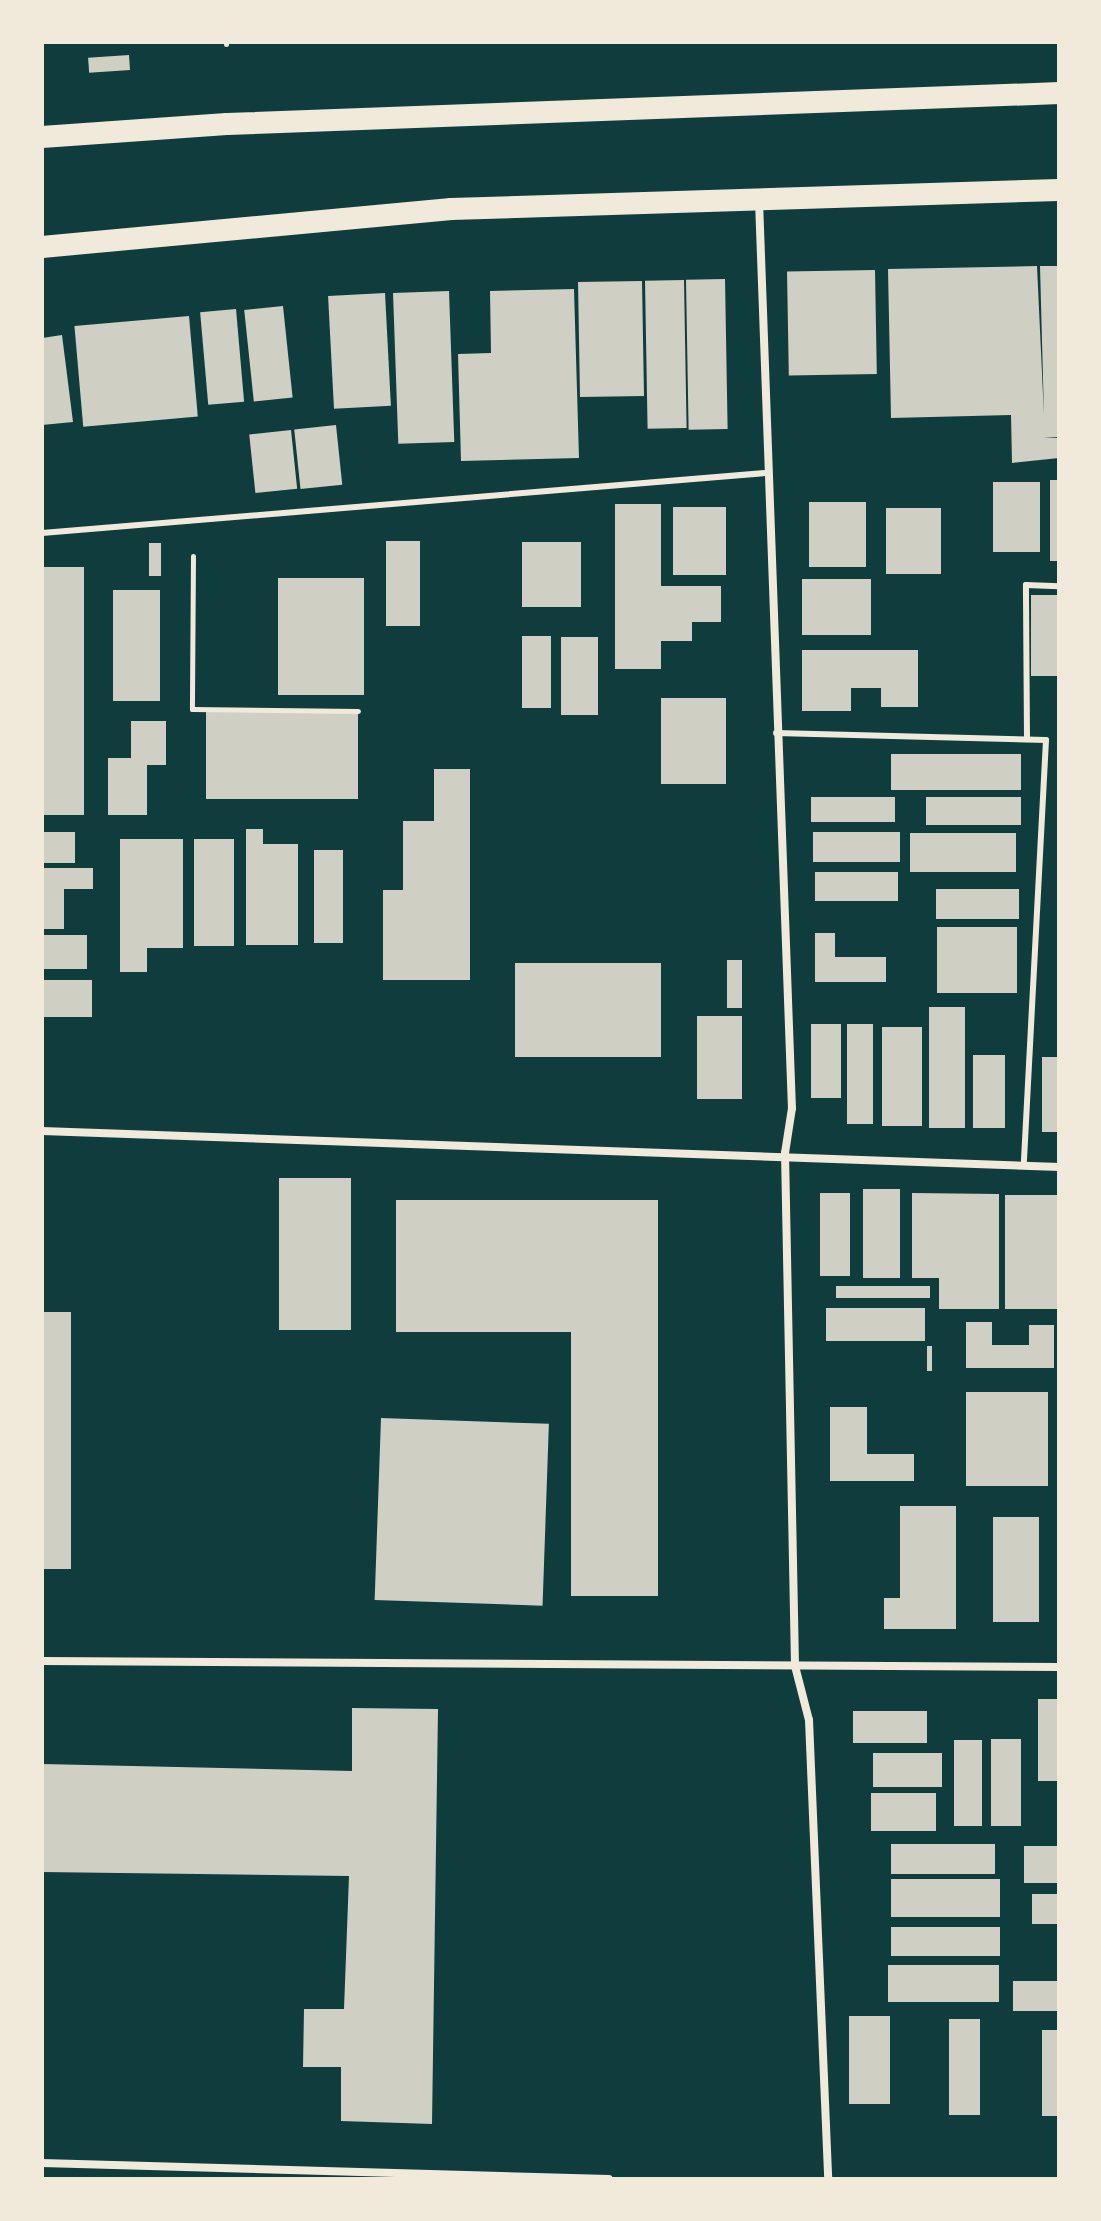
<!DOCTYPE html>
<html>
<head>
<meta charset="utf-8">
<style>
	body { margin:0 }
	#map { position:relative; width:1101px; height:2221px; overflow:hidden; background:#0f3d3e; font-family:Poppins,sans-serif }
	div>[style] { position:absolute }
	.building>* { inset:0; background:#cfcfc3; transform-origin:0 0 }
	.path>* { height:5px; margin:-2.5px; padding:0 2.5px; transform-origin:2.5px; border-radius:2.5px; background:#f1e9da }
	.service>* { height:6px; margin:-3px; padding:0 3px; transform-origin:3px; border-radius:3px; background:#f1e9da }
	.minor>* { height:8px; margin:-4px; padding:0 4px; transform-origin:4px; border-radius:4px; background:#f1e9da }
	.trunk>* { height:22px; margin:-11px; padding:0 11px; transform-origin:11px; border-radius:11px; background:#f1e9da }
	span { translate:-50% -50%; white-space:nowrap; text-align:center; line-height:1.15; -webkit-text-stroke:7px #f1e9da; paint-order:stroke }
	.frame { position:absolute; inset:0; border:44px solid #f1e9da; pointer-events:none }
</style>
</head>
<body>
<div id="map">
	<div class="building">
		<div style="left:129px;top:55px;width:15px;height:41px;rotate:86deg"></div>
		<div style="clip-path:polygon(1037px 266px,1044px 416px,1040px 266px,1059px 266px,1059px 437px,1043px 437px,1059px 438px,1059px 458px,1012px 463px,1011px 415px,891px 418px,888px 269px)"></div>
		<div style="left:875px;top:270px;width:104px;height:88px;rotate:89deg"></div>
		<div style="left:725px;top:279px;width:150px;height:39px;rotate:89deg"></div>
		<div style="left:684px;top:280px;width:148px;height:39px;rotate:89deg"></div>
		<div style="left:642px;top:281px;width:115px;height:64px;rotate:89deg"></div>
		<div style="clip-path:polygon(574px 289px,579px 458px,461px 461px,458px 354px,491px 353px,490px 291px)"></div>
		<div style="left:449px;top:291px;width:151px;height:56px;rotate:88deg"></div>
		<div style="left:385px;top:293px;width:113px;height:57px;rotate:87deg"></div>
		<div style="left:283px;top:306px;width:92px;height:39px;rotate:84deg"></div>
		<div style="left:236px;top:309px;width:93px;height:36px;rotate:85deg"></div>
		<div style="left:189px;top:316px;width:101px;height:115px;rotate:85deg"></div>
		<div style="clip-path:polygon(62px 335px,73px 422px,42px 425px,42px 338px)"></div>
		<div style="left:336px;top:425px;width:60px;height:42px;rotate:84deg"></div>
		<div style="left:291px;top:430px;width:59px;height:42px;rotate:84deg"></div>
		<div style="left:1050px;top:480px;width:9px;height:81px"></div>
		<div style="left:993px;top:482px;width:47px;height:70px"></div>
		<div style="left:809px;top:502px;width:57px;height:65px"></div>
		<div style="clip-path:polygon(615px 504px,661px 504px,661px 586px,721px 586px,721px 622px,692px 622px,692px 641px,661px 641px,661px 669px,615px 669px)"></div>
		<div style="left:673px;top:507px;width:53px;height:68px"></div>
		<div style="left:886px;top:508px;width:55px;height:66px"></div>
		<div style="left:386px;top:541px;width:34px;height:85px"></div>
		<div style="left:522px;top:542px;width:59px;height:65px"></div>
		<div style="left:149px;top:543px;width:12px;height:33px"></div>
		<div style="left:42px;top:567px;width:42px;height:248px"></div>
		<div style="left:278px;top:578px;width:86px;height:117px"></div>
		<div style="left:802px;top:579px;width:69px;height:56px"></div>
		<div style="left:113px;top:590px;width:47px;height:111px"></div>
		<div style="left:1031px;top:595px;width:28px;height:81px"></div>
		<div style="left:522px;top:636px;width:29px;height:72px"></div>
		<div style="left:561px;top:637px;width:37px;height:78px"></div>
		<div style="clip-path:polygon(802px 650px,918px 650px,918px 707px,881px 707px,881px 688px,851px 688px,851px 711px,802px 711px)"></div>
		<div style="left:661px;top:698px;width:65px;height:86px"></div>
		<div style="left:206px;top:711px;width:152px;height:88px"></div>
		<div style="clip-path:polygon(131px 721px,166px 721px,166px 765px,147px 765px,147px 815px,108px 815px,108px 758px,131px 758px)"></div>
		<div style="left:891px;top:754px;width:130px;height:36px"></div>
		<div style="clip-path:polygon(434px 769px,470px 769px,470px 980px,383px 980px,383px 890px,403px 890px,403px 821px,434px 821px)"></div>
		<div style="left:811px;top:797px;width:84px;height:25px"></div>
		<div style="left:926px;top:797px;width:95px;height:28px"></div>
		<div style="clip-path:polygon(246px 829px,263px 829px,263px 844px,298px 844px,298px 945px,246px 945px)"></div>
		<div style="left:42px;top:832px;width:33px;height:31px"></div>
		<div style="left:813px;top:832px;width:87px;height:30px"></div>
		<div style="left:910px;top:833px;width:106px;height:39px"></div>
		<div style="clip-path:polygon(120px 839px,183px 839px,183px 948px,147px 948px,147px 972px,120px 972px)"></div>
		<div style="left:194px;top:839px;width:40px;height:107px"></div>
		<div style="left:314px;top:850px;width:29px;height:93px"></div>
		<div style="clip-path:polygon(42px 868px,93px 868px,93px 889px,64px 889px,64px 929px,42px 929px)"></div>
		<div style="left:815px;top:872px;width:83px;height:29px"></div>
		<div style="left:936px;top:889px;width:83px;height:30px"></div>
		<div style="left:937px;top:927px;width:80px;height:66px"></div>
		<div style="clip-path:polygon(815px 933px,835px 933px,835px 957px,886px 957px,886px 982px,815px 982px)"></div>
		<div style="left:42px;top:935px;width:45px;height:34px"></div>
		<div style="left:727px;top:960px;width:15px;height:48px"></div>
		<div style="left:515px;top:963px;width:146px;height:94px"></div>
		<div style="left:42px;top:980px;width:50px;height:37px"></div>
		<div style="left:929px;top:1007px;width:36px;height:121px"></div>
		<div style="left:697px;top:1016px;width:45px;height:83px"></div>
		<div style="left:811px;top:1024px;width:30px;height:74px"></div>
		<div style="left:847px;top:1024px;width:26px;height:100px"></div>
		<div style="left:882px;top:1027px;width:40px;height:99px"></div>
		<div style="left:973px;top:1055px;width:32px;height:73px"></div>
		<div style="left:1042px;top:1057px;width:17px;height:75px"></div>
		<div style="left:279px;top:1178px;width:72px;height:152px"></div>
		<div style="left:863px;top:1189px;width:37px;height:89px"></div>
		<div style="left:820px;top:1193px;width:30px;height:83px"></div>
		<div style="clip-path:polygon(912px 1193px,999px 1194px,999px 1309px,939px 1309px,939px 1278px,912px 1278px)"></div>
		<div style="left:1005px;top:1195px;width:53px;height:114px"></div>
		<div style="clip-path:polygon(396px 1200px,658px 1200px,658px 1596px,571px 1596px,571px 1332px,396px 1332px)"></div>
		<div style="left:836px;top:1286px;width:94px;height:12px"></div>
		<div style="left:826px;top:1308px;width:99px;height:33px"></div>
		<div style="left:42px;top:1312px;width:29px;height:257px"></div>
		<div style="clip-path:polygon(966px 1322px,992px 1322px,992px 1345px,1029px 1345px,1029px 1325px,1054px 1325px,1054px 1368px,966px 1368px)"></div>
		<div style="left:927px;top:1346px;width:5px;height:25px"></div>
		<div style="left:966px;top:1392px;width:82px;height:94px"></div>
		<div style="clip-path:polygon(830px 1407px,867px 1407px,867px 1454px,914px 1454px,914px 1481px,830px 1481px)"></div>
		<div style="left:381px;top:1418px;width:168px;height:182px;rotate:2deg"></div>
		<div style="clip-path:polygon(900px 1506px,956px 1506px,956px 1629px,884px 1629px,884px 1598px,900px 1598px)"></div>
		<div style="left:993px;top:1517px;width:46px;height:105px"></div>
		<div style="left:1038px;top:1699px;width:21px;height:82px"></div>
		<div style="clip-path:polygon(352px 1708px,438px 1709px,432px 2124px,341px 2121px,341px 2067px,303px 2067px,304px 2009px,344px 2009px,349px 1876px,42px 1872px,42px 1764px,352px 1771px)"></div>
		<div style="left:853px;top:1711px;width:74px;height:32px"></div>
		<div style="left:991px;top:1739px;width:30px;height:87px"></div>
		<div style="left:954px;top:1740px;width:28px;height:86px"></div>
		<div style="left:873px;top:1753px;width:69px;height:34px"></div>
		<div style="left:871px;top:1793px;width:65px;height:38px"></div>
		<div style="left:891px;top:1844px;width:104px;height:30px"></div>
		<div style="left:1024px;top:1846px;width:35px;height:37px"></div>
		<div style="left:891px;top:1879px;width:109px;height:38px"></div>
		<div style="left:1032px;top:1894px;width:27px;height:30px"></div>
		<div style="left:891px;top:1927px;width:109px;height:29px"></div>
		<div style="left:888px;top:1965px;width:111px;height:37px"></div>
		<div style="left:1013px;top:1981px;width:46px;height:30px"></div>
		<div style="left:849px;top:2016px;width:41px;height:88px"></div>
		<div style="left:949px;top:2019px;width:31px;height:96px"></div>
		<div style="left:1042px;top:2030px;width:17px;height:86px"></div>
	</div>
	<div class="path">
		<div style="left:226px;top:42px;width:2px;rotate:90deg"></div>
		<div style="left:193px;top:556px;width:153px;rotate:90.4deg"></div>
		<div style="left:192px;top:709px;width:166px;rotate:0.7deg"></div>
	</div>
	<div class="service">
		<div style="left:42px;top:533px;width:726px;rotate:-4.74deg"></div>
		<div style="left:776px;top:733px;width:270px;rotate:1.5deg"></div>
		<div style="left:1046px;top:740px;width:426px;rotate:93deg"></div>
		<div style="left:1027px;top:739px;width:154px;rotate:-90.4deg"></div>
		<div style="left:1026px;top:585px;width:33px;rotate:2deg"></div>
	</div>
	<div class="minor">
		<div style="left:759px;top:201px;width:908px;rotate:87.92deg"></div>
		<div style="left:792px;top:1108px;width:46px;rotate:98.8deg"></div>
		<div style="left:785px;top:1153px;width:513px;rotate:88.88deg"></div>
		<div style="left:795px;top:1666px;width:56px;rotate:75.5deg"></div>
		<div style="left:809px;top:1720px;width:459px;rotate:87.6deg"></div>
		<div style="left:42px;top:1131px;width:1018px;rotate:2.03deg"></div>
		<div style="left:42px;top:1661px;width:1017px;rotate:0.34deg"></div>
		<div style="left:42px;top:2163px;width:567px;rotate:1.62deg"></div>
	</div>
	<div class="trunk">
		<div style="left:42px;top:137px;width:185px;rotate:-4deg"></div>
		<div style="left:227px;top:124px;width:833px;rotate:-2.13deg"></div>
		<div style="left:42px;top:247px;width:411px;rotate:-5.3deg"></div>
		<div style="left:451px;top:209px;width:608px;rotate:-1.79deg"></div>
	</div>
	<div class="frame"></div>
</div>
</body>
</html>
